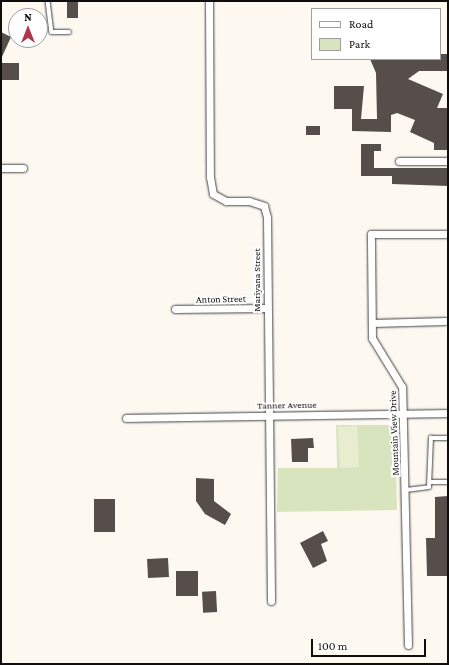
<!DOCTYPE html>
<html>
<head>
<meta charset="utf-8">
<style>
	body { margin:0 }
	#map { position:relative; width:449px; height:665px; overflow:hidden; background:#fdf9f1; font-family:"Crimson Pro",serif }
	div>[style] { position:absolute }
	.green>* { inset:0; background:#d8e4bd }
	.pitch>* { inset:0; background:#e7edce; transform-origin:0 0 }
	.building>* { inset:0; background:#554e4b; transform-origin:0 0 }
	.roads { filter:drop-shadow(0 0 1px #414141) drop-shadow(0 0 1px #414141) }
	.lane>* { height:3.5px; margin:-1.75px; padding:0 1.75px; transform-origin:1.75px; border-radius:1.75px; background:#fff }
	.street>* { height:7px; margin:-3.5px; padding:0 3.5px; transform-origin:3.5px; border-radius:3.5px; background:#fff }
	span { translate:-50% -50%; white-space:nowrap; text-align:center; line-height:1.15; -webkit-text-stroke:4px #fff; paint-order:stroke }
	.street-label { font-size:10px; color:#0e0e0e }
	.frame { position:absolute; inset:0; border:2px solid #0e0e0e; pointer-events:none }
	.legend { position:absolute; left:311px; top:8px; width:130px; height:52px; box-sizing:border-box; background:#fff; border:1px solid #9f9f9f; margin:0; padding:5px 7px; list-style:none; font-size:12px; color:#0e0e0e }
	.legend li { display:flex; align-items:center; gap:8px; height:20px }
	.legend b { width:20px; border:1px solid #9f9f9f }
	.north { position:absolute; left:8px; top:8px; width:40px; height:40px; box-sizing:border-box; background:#fff; border:1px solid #9f9f9f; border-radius:50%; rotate:0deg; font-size:11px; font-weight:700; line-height:16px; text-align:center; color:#0e0e0e }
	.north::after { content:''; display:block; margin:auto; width:14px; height:18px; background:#af354f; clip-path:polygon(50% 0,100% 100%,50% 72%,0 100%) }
	.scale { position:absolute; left:311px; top:639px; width:115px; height:18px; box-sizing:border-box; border:2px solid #0e0e0e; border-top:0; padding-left:5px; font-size:12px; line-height:14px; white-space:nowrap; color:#0e0e0e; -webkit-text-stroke:3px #fff; paint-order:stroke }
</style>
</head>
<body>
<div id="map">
	<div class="green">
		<div style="clip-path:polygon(336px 425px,395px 425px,397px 510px,277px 512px,278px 468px,337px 468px)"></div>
	</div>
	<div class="pitch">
		<div style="left:357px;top:426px;width:41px;height:19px;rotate:87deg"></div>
	</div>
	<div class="building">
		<div style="left:67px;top:1px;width:11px;height:17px"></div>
		<div style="clip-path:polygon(1px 32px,11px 37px,1px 59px)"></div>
		<div style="clip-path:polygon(440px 54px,448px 54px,448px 71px,419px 71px,408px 79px,443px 94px,437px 108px,448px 108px,448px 150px,434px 150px,434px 143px,410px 132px,415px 120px,397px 113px,391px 115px,391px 132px,352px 131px,352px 109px,334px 109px,334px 86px,364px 86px,361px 119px,377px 119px,376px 73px,370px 59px,440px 59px)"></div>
		<div style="left:1px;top:63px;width:18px;height:17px"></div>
		<div style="left:306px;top:126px;width:14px;height:9px"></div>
		<div style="clip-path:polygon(361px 144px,381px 144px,381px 151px,374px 151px,374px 168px,448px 168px,448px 186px,392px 184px,392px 176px,361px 176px)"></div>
		<div style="clip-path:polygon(313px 438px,314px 448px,308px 448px,308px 462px,292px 462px,291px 439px)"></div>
		<div style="clip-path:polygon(196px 478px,214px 479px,214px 501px,231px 514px,225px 525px,205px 514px,196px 501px)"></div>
		<div style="clip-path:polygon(448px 496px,448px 576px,427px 576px,426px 538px,435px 538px,435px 497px)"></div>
		<div style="left:94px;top:499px;width:21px;height:33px"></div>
		<div style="clip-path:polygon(323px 531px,328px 541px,321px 544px,327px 561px,313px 568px,300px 543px)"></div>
		<div style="left:168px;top:558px;width:19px;height:21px;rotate:87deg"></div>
		<div style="left:198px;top:571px;width:25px;height:22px;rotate:90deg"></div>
		<div style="left:216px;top:591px;width:21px;height:14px;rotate:87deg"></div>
	</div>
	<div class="roads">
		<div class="lane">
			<div style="left:48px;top:1px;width:31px;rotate:83deg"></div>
			<div style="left:52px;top:32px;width:17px"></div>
			<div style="left:431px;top:482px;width:17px"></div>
			<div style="left:406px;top:490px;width:23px;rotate:-7deg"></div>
			<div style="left:429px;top:487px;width:49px;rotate:-87.7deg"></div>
			<div style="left:431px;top:438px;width:17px"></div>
		</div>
		<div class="street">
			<div style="left:209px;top:1px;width:176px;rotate:89.7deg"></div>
			<div style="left:210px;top:177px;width:17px;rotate:80deg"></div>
			<div style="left:213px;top:194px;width:15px;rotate:28deg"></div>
			<div style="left:226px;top:201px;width:23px"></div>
			<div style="left:249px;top:201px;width:16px;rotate:18deg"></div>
			<div style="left:264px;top:206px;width:11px;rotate:75deg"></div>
			<div style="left:267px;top:217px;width:384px;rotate:89.4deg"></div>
			<div style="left:399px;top:161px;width:49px"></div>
			<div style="left:1px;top:168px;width:22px"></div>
			<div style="left:175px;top:309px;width:92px;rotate:-0.6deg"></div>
			<div style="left:372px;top:323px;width:73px;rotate:-1.6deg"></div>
			<div style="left:126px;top:418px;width:322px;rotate:-0.9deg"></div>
			<div style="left:408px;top:645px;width:258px;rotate:-91.3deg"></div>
			<div style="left:402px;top:387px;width:57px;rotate:-121.5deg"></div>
			<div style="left:372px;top:338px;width:104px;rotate:-90.6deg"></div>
			<div style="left:371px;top:234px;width:77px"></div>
		</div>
	</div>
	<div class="street-label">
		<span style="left:257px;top:280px;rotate:-90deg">Mariyana Street</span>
		<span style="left:221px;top:299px;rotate:-1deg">Anton Street</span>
		<span style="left:287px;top:405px;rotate:-1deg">Tanner Avenue</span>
		<span style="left:394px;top:433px;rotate:-92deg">Mountain View Drive</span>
	</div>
	<div class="frame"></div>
	<ul class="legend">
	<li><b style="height:5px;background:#fff"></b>Road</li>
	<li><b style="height:11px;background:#d8e4bd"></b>Park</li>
	</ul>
	<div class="north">N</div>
	<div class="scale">100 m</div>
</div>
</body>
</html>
